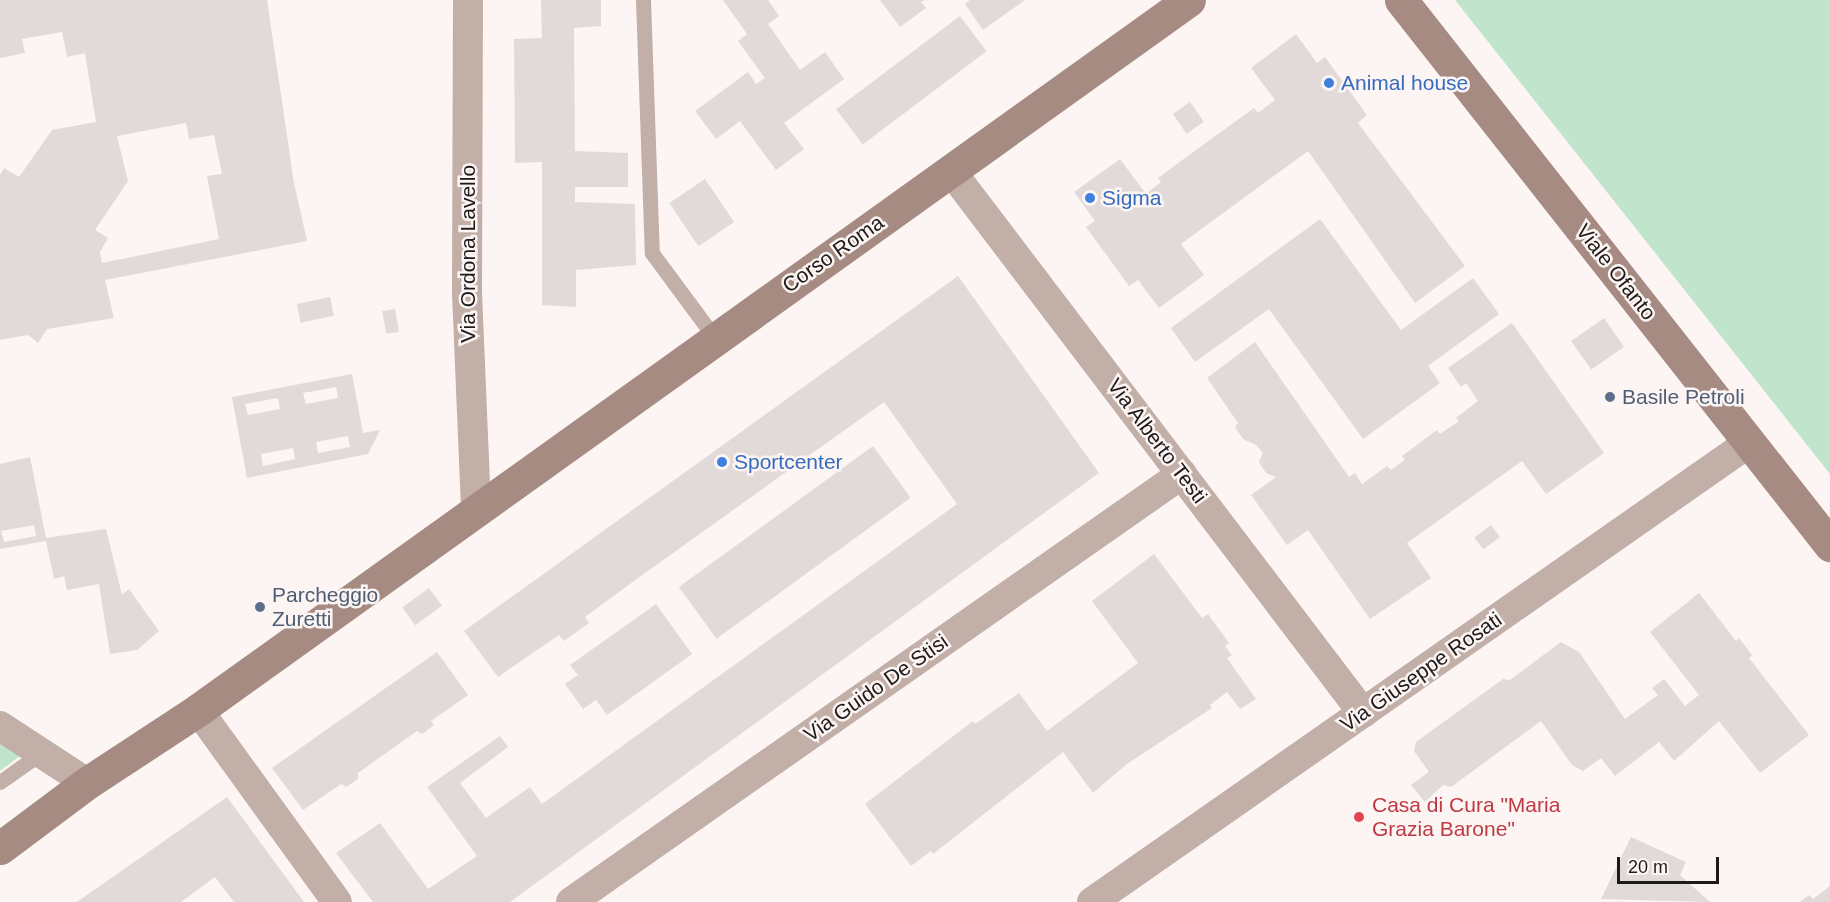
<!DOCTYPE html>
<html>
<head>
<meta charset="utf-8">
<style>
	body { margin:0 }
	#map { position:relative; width:1830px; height:902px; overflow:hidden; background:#fcf5f3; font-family:Arial,sans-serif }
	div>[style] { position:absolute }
	.green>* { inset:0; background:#c1e5cc }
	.building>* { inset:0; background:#e1dad8; transform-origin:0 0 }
	.lane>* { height:15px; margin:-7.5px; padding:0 7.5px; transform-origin:7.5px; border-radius:7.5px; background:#c1afa8 }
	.street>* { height:30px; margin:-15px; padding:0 15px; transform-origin:15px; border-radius:15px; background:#c1afa8 }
	.secondary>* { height:33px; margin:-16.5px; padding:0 16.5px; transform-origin:16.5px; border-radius:16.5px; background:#a58b82 }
	.dots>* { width:16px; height:16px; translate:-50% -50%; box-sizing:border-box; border:3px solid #fcf5f3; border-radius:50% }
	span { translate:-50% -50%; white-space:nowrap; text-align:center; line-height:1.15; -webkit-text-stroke:5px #fcf5f3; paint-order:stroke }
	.shop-label { font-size:21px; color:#366cbe }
	.left { translate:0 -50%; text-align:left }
	.street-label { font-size:21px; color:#1d1b1a }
	.service-label { font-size:21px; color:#4e5e75 }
	.health-label { font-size:21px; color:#be3a42 }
	.scale { position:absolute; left:1617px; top:857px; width:102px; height:27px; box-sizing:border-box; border:3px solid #1d1b1a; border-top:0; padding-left:8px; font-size:18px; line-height:21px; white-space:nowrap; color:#1d1b1a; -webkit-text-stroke:4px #fcf5f3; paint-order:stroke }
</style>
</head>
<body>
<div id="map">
	<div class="green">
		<div style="clip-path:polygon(1455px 0,1830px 0,1830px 474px)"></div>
		<div style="clip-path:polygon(0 737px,20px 756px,0 771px)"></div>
	</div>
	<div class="building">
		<div style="clip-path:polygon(evenodd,0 0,267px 0,294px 183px,307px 241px,105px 280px,114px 318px,47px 329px,38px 343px,28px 335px,0 340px,0 175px,4px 168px,19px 177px,52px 130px,96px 122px,85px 53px,67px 57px,62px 32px,22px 39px,25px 53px,0 58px,0 0,186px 123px,189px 139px,214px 135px,222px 174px,207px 176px,219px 239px,102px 263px,100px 252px,108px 238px,95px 230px,128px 181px,117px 136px,186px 123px)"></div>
		<div style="clip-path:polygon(541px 0,601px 0,601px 26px,574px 28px,575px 151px,628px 153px,628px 187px,575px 187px,575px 202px,635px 204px,636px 265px,576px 270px,576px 307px,542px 305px,542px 162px,515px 163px,514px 39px,542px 38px)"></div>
		<div style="clip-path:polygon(723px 0,768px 0,779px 16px,768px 24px,800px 70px,825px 52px,844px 79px,784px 123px,804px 149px,776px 170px,740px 121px,716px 139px,695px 111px,748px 72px,756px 84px,765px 78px,738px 41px,747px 34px)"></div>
		<div style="clip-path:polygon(880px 0,925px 0,921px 2px,926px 8px,900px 27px)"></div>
		<div style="clip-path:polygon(970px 0,1025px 0,983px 30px,965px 4px)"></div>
		<div style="left:960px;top:16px;width:44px;height:155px;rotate:53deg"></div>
		<div style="clip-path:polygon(1296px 34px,1317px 63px,1325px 57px,1367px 115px,1358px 123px,1465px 266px,1415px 303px,1308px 151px,1181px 244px,1204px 275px,1159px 308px,1138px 280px,1129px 286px,1086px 227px,1095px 221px,1074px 192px,1120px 159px,1146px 194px,1161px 182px,1158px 178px,1185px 158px,1254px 108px,1258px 113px,1275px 100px,1251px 68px)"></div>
		<div style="left:1190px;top:102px;width:24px;height:21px;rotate:55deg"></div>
		<div style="left:705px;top:179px;width:52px;height:43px;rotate:56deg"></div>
		<div style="clip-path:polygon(1320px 219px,1401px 330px,1473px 278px,1499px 314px,1428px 366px,1440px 383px,1363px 439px,1269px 309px,1195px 362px,1171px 328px)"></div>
		<div style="clip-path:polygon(958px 276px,1099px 473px,510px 902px,373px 902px,336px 853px,380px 823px,428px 889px,477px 856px,427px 787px,500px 736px,508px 747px,460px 783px,486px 818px,530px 787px,542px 804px,957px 504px,884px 402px,634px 581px,585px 617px,589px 623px,564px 641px,559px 635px,498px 677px,464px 631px)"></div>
		<div style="left:330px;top:297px;width:19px;height:34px;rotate:78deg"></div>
		<div style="left:395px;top:309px;width:23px;height:13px;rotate:80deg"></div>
		<div style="left:1604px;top:318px;width:35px;height:40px;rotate:55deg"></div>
		<div style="clip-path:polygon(1512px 323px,1604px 453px,1546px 494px,1522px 461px,1407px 543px,1431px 578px,1370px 619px,1308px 530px,1287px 545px,1251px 495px,1276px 477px,1266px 473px,1259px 462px,1263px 453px,1256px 445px,1243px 439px,1235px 427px,1238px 423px,1207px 378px,1255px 342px,1349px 477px,1355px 473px,1362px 484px,1387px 466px,1391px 470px,1405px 460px,1402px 456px,1437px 430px,1440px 434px,1459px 421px,1456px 418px,1478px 401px,1466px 383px,1461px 387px,1448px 368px)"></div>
		<div style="clip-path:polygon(evenodd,352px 374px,363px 433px,380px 430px,368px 454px,247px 478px,232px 397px,352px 374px,336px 387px,338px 398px,306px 404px,303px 393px,336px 387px,352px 374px,278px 398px,280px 409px,248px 415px,245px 404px,278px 398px,352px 374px,348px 436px,350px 447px,318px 453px,316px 442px,348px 436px,352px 374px,293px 448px,295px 459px,263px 466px,261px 454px,293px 448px)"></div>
		<div style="left:873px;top:446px;width:64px;height:240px;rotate:54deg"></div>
		<div style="clip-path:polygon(evenodd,30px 457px,46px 538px,106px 529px,122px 595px,129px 589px,159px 631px,137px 650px,110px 654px,99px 584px,67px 590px,64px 576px,54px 579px,46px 541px,0 549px,0 464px,30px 457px,34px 525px,36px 536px,4px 542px,1px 531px,34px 525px)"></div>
		<div style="left:1491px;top:525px;width:15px;height:21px;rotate:53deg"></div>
		<div style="clip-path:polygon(1154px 554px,1202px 618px,1208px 614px,1229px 643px,1225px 646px,1232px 655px,1227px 658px,1256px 699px,1240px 709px,1227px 692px,1210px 705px,1212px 708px,1127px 764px,1093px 793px,1063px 752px,933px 854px,931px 851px,911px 866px,865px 804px,973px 721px,975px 724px,1019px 693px,1047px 731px,1138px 663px,1092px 601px)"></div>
		<div style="left:429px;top:588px;width:22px;height:33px;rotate:54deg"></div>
		<div style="clip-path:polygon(1699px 593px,1736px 641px,1739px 638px,1752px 655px,1749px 658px,1809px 735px,1760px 773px,1719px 721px,1674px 761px,1659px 742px,1615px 776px,1601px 758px,1583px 771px,1572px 765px,1541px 721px,1451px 787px,1443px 785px,1425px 802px,1411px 785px,1429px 772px,1414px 751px,1416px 742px,1503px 679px,1510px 680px,1561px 642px,1579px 652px,1625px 719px,1658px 695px,1652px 688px,1664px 679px,1685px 706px,1699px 695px,1650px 632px)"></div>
		<div style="clip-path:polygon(656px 604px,692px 654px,607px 715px,596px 700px,583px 709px,565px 684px,578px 675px,570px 665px)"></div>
		<div style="clip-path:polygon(437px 652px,468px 695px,431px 721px,434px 725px,422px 734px,417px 731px,358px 773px,358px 779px,346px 787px,341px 784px,303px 810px,272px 768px)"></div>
		<div style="clip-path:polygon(227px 797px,304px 902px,234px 902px,215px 877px,181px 902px,77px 902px)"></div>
		<div style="clip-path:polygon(1631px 837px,1686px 862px,1680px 875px,1710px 902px,1601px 899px)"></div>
		<div style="clip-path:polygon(1830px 886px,1830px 902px,1800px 902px,1809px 895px,1813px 899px)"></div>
	</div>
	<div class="lane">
		<div style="left:643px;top:0;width:253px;rotate:88deg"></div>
		<div style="left:652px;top:253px;width:106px;rotate:53.5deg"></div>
		<div style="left:0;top:782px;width:50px;rotate:-35.3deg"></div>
	</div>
	<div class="street">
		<div style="left:468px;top:0;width:293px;rotate:90.2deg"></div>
		<div style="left:467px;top:293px;width:216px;rotate:87.6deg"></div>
		<div style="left:951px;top:171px;width:681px;rotate:52.76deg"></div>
		<div style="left:198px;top:710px;width:237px;rotate:54.1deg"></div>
		<div style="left:0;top:726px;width:104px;rotate:33.2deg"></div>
		<div style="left:571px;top:902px;width:746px;rotate:-35.01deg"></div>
		<div style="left:1092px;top:902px;width:803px;rotate:-34.96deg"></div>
	</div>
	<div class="secondary">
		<div style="left:1401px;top:0;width:694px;rotate:51.79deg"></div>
		<div style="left:0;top:848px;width:109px;rotate:-36.8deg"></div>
		<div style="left:87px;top:783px;width:133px;rotate:-33.3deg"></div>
		<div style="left:198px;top:710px;width:1219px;rotate:-35.62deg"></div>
	</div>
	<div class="dots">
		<div style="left:1329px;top:83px;background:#3f7fe0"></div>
		<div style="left:1090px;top:198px;background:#3f7fe0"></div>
		<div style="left:1610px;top:397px;background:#5c6f8a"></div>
		<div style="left:722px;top:462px;background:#3f7fe0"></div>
		<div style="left:260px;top:607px;background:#5c6f8a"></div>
		<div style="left:1359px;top:817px;background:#e0444e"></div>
	</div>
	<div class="shop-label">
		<span class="left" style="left:1341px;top:83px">Animal house</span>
		<span class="left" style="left:1102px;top:198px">Sigma</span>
		<span class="left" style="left:734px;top:462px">Sportcenter</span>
	</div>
	<div class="street-label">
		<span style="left:468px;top:254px;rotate:-90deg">Via Ordona Lavello</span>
		<span style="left:833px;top:254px;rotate:-35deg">Corso Roma</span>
		<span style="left:1616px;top:272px;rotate:52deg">Viale Ofanto</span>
		<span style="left:1157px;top:441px;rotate:53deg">Via Alberto Testi</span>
		<span style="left:1421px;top:672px;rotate:-35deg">Via Giuseppe Rosati</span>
		<span style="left:876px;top:688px;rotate:-35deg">Via Guido De Stisi</span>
	</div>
	<div class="service-label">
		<span class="left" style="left:1622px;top:397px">Basile Petroli</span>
		<span class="left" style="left:272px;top:607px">Parcheggio<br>Zuretti</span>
	</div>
	<div class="health-label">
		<span class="left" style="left:1372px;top:817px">Casa di Cura "Maria<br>Grazia Barone"</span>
	</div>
	<div class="scale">20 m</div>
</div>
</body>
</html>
